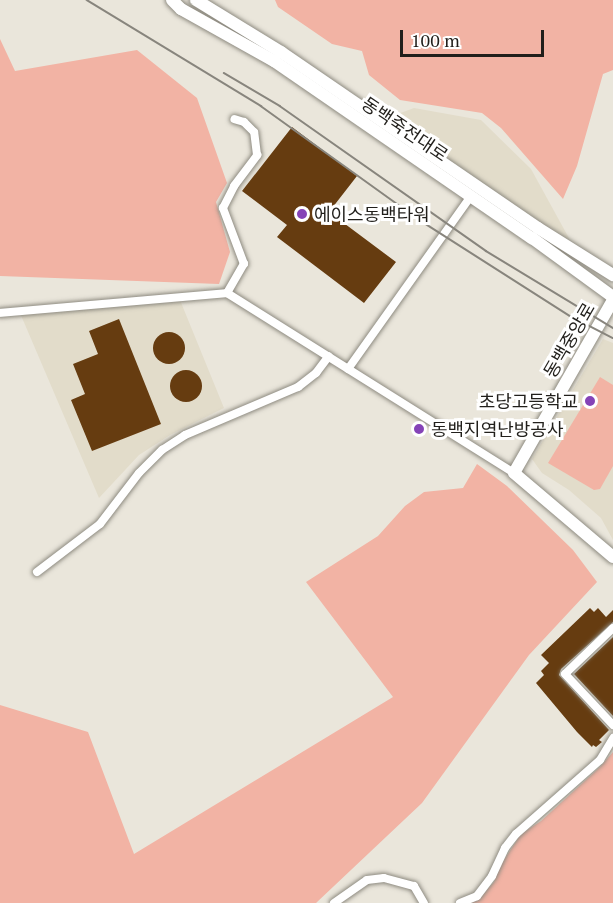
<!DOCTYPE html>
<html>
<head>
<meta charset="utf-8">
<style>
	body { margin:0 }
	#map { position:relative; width:613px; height:903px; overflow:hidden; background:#eae6db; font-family:"PT Serif","Noto Sans KR",serif }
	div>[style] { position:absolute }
	.built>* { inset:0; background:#e2dcca }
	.green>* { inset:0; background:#f2b3a4 }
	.building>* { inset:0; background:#663c10 }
	.round { border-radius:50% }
	.roads { filter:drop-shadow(0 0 2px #8e8b81) drop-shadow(0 0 2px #8e8b81) }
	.street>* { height:8px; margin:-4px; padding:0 4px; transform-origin:4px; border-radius:4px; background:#fff }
	.secondary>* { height:12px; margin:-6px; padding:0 6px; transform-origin:6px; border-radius:6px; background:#fff }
	.tram>* { height:1.5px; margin:-0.75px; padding:0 0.75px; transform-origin:0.75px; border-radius:0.75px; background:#88857d }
	.dots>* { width:16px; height:16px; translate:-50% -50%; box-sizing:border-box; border:3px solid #fff; border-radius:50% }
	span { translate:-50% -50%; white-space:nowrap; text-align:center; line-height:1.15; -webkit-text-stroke:6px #fff; paint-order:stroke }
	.street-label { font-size:18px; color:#211f1b }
	.poi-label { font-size:18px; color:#211f1b }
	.left { translate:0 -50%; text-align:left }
	.right { translate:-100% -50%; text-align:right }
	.scale { position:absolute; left:400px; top:30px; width:144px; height:27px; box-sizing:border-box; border:3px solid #211f1b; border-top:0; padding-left:8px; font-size:18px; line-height:21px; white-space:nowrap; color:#211f1b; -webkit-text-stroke:4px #fff; paint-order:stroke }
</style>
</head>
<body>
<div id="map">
	<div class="built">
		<div style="clip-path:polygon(414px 108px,481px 120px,531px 169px,570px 240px,552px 231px,387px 118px)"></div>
		<div style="clip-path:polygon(180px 300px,224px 408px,170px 435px,139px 455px,99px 498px,20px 313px)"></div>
		<div style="clip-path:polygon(603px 339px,613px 343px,613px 540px,601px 518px,569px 490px,542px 473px,532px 459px)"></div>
	</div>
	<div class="green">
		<div style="clip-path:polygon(275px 0,613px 0,613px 70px,603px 74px,577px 166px,563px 199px,501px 128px,482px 113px,400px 100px,369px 75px,362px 51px,332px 44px,278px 7px)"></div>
		<div style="clip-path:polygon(0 39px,15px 71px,137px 50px,197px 98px,227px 183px,216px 202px,230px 252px,219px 284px,0 276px)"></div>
		<div style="clip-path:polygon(600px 377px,613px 385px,613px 466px,600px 489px,594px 490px,548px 463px)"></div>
		<div style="clip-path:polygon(477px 464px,507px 486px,573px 550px,597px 582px,529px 655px,422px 803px,316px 903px,0 903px,0 705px,88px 732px,134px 854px,393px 697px,306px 582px,378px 536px,405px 506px,424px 492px,463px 488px)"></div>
		<div style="clip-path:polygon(613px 752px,613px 903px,471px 903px,479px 899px,494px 882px,500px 866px,521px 834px,541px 821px,600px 767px)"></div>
	</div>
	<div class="building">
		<div style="clip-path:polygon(292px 127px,357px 176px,329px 212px,396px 262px,364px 303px,277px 237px,287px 225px,242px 191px)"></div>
		<div style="clip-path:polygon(119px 319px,161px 424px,92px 451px,71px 400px,85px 394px,73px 364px,98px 354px,89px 331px)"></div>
		<div class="round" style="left:153px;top:332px;width:32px;height:32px"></div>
		<div class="round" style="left:170px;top:370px;width:32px;height:32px"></div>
		<div style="clip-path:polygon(590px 608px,594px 612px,598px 608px,606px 617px,613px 610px,613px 622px,561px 669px,559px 675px,609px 730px,599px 740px,602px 742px,596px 747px,593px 745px,592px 747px,577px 732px,536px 683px,544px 675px,541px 671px,549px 663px,541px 655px)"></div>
		<div style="clip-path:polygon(613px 637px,613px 716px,574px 674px)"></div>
	</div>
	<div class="roads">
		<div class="street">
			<div style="left:227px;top:293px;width:34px;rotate:-60deg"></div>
			<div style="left:244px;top:264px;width:60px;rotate:-110.6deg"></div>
			<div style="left:223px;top:208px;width:25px;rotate:-63deg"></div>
			<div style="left:234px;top:186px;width:39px;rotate:-53deg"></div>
			<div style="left:257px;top:155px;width:23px;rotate:-97deg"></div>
			<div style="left:254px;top:132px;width:14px;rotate:-135deg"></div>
			<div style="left:244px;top:122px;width:10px;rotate:-163deg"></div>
			<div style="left:0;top:313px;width:228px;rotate:-5deg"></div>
			<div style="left:227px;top:293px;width:339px;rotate:32.1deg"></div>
			<div style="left:348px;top:369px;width:212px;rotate:-54.6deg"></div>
			<div style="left:37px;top:572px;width:79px;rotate:-37.3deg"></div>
			<div style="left:100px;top:524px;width:64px;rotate:-52.6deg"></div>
			<div style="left:139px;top:473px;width:33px;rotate:-45deg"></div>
			<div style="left:162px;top:450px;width:27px;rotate:-33deg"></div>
			<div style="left:185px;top:435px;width:123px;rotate:-23deg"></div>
			<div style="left:298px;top:387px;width:23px;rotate:-38deg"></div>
			<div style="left:316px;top:373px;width:21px;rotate:-53deg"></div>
			<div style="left:613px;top:628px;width:66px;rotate:136.2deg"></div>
			<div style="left:565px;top:674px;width:70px;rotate:46.7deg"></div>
			<div style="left:334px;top:903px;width:40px;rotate:-34.9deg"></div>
			<div style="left:367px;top:880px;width:17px;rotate:-7deg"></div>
			<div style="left:384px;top:878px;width:31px;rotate:15deg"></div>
			<div style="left:414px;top:886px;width:20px;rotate:60deg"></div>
			<div style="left:460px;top:903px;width:18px;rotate:-22deg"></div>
			<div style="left:477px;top:896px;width:25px;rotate:-53deg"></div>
			<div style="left:492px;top:876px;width:31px;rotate:-65deg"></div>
			<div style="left:505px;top:848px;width:18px;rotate:-52deg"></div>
			<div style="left:516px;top:834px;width:112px;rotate:-41.4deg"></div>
			<div style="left:600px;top:760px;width:26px;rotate:-59deg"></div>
		</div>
		<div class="secondary">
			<div style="left:172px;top:0;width:13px;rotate:45deg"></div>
			<div style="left:181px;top:9px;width:107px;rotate:29.2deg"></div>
			<div style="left:274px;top:61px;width:313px;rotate:34.5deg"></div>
			<div style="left:532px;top:238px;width:100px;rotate:36.1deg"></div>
			<div style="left:196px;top:0;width:100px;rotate:31.5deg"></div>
			<div style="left:281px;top:52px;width:311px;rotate:34.4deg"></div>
			<div style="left:538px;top:228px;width:89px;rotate:32.1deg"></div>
			<div style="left:613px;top:300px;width:199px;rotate:119.8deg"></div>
			<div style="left:514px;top:473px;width:130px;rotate:40.3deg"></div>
		</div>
	</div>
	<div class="tram">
		<div style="left:87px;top:0;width:204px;rotate:31.3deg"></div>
		<div style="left:261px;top:106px;width:197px;rotate:35.7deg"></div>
		<div style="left:421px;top:221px;width:177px;rotate:32.5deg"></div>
		<div style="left:570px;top:316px;width:48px;rotate:27.1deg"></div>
		<div style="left:224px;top:73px;width:65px;rotate:30.5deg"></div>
		<div style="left:280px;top:106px;width:252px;rotate:35.1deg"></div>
		<div style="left:486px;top:251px;width:149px;rotate:31.2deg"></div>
	</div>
	<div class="dots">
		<div style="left:302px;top:214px;background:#8543b7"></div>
		<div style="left:590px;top:401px;background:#8543b7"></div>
		<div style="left:419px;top:429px;background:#8543b7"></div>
	</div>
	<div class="street-label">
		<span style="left:405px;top:129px;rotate:34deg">동백죽전대로</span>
		<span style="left:569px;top:340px;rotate:-60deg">동백중앙로</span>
	</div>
	<div class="poi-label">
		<span class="left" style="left:314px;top:214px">에이스동백타워</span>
		<span class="right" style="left:578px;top:401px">초당고등학교</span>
		<span class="left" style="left:431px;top:429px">동백지역난방공사</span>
	</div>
	<div class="scale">100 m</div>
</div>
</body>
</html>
